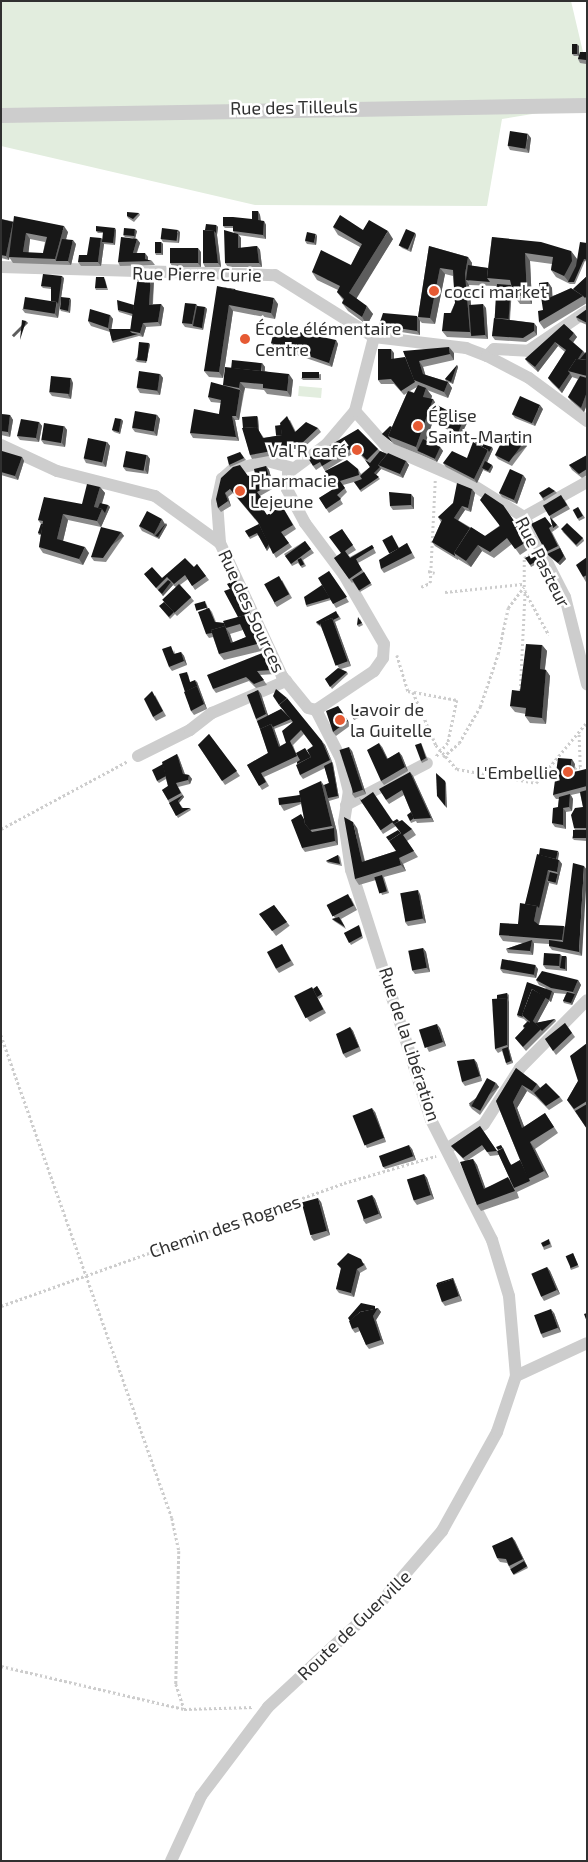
<!DOCTYPE html>
<html>
<head>
<meta charset="utf-8">
<style>
	body { margin:0 }
	#map { position:relative; width:588px; height:1862px; overflow:hidden; background:#fff; font-family:"Exo 2",sans-serif }
	div>[style] { position:absolute }
	.green>* { inset:0; background:#e2edde; transform-origin:0 0 }
	.path>* { height:2.5px; margin-top:-1.25px; transform-origin:0; background:repeating-linear-gradient(90deg,#cdcdcd 0 2.5px,transparent 0 5px) }
	.minor>* { height:12px; margin:-6px; padding:0 6px; transform-origin:6px; border-radius:6px; background:#cdcdcd }
	.tertiary>* { height:15px; margin:-7.5px; padding:0 7.5px; transform-origin:7.5px; border-radius:7.5px; background:#cdcdcd }
	.wall>* { inset:0; background:#8b8b8b; transform-origin:0 0 }
	.shaded-wall>* { inset:0; background:#5d5d5d; transform-origin:0 0 }
	.building>* { inset:0; background:#171717; transform-origin:0 0 }
	.dots>* { width:14px; height:14px; translate:-50% -50%; box-sizing:border-box; border:2px solid #fff; border-radius:50% }
	span { translate:-50% -50%; white-space:nowrap; text-align:center; line-height:1.15; -webkit-text-stroke:5px #fff; paint-order:stroke }
	.street-label { font-size:18px; color:#303030 }
	.poi-label { font-size:18px; color:#303030 }
	.left { translate:0 -50%; text-align:left }
	.right { translate:-100% -50%; text-align:right }
	.frame { position:absolute; inset:0; border:2px solid #303030; pointer-events:none }
</style>
</head>
<body>
<div id="map">
	<div class="green">
		<div style="clip-path:polygon(1px 1px,571px 1px,587px 69px,587px 105px,502px 119px,487px 206px,255px 205px,1px 146px)"></div>
		<div style="left:299px;top:386px;width:23px;height:10px;rotate:5deg"></div>
	</div>
	<div class="path">
		<div style="left:428px;top:571px;width:7px;rotate:16deg"></div>
		<div style="left:421px;top:587px;width:10px;rotate:-24deg"></div>
		<div style="left:430px;top:583px;width:103px;rotate:-87.2deg"></div>
		<div style="left:525px;top:591px;width:50px;rotate:61.4deg"></div>
		<div style="left:445px;top:592px;width:78px;rotate:-5.9deg"></div>
		<div style="left:397px;top:655px;width:38px;rotate:73deg"></div>
		<div style="left:408px;top:691px;width:5px;rotate:11deg"></div>
		<div style="left:413px;top:692px;width:58px;rotate:66.5deg"></div>
		<div style="left:436px;top:745px;width:32px;rotate:49deg"></div>
		<div style="left:457px;top:769px;width:80px;rotate:10deg"></div>
		<div style="left:536px;top:783px;width:80px;rotate:-50.1deg"></div>
		<div style="left:520px;top:691px;width:101px;rotate:-87.2deg"></div>
		<div style="left:414px;top:692px;width:44px;rotate:10.5deg"></div>
		<div style="left:457px;top:700px;width:44px;rotate:101.8deg"></div>
		<div style="left:448px;top:743px;width:18px;rotate:131deg"></div>
		<div style="left:443px;top:757px;width:21px;rotate:-41deg"></div>
		<div style="left:459px;top:743px;width:42px;rotate:-59.7deg"></div>
		<div style="left:480px;top:707px;width:56px;rotate:-71.2deg"></div>
		<div style="left:498px;top:654px;width:47px;rotate:-77.7deg"></div>
		<div style="left:508px;top:608px;width:26px;rotate:-53deg"></div>
		<div style="left:524px;top:587px;width:29px;rotate:-90deg"></div>
		<div style="left:524px;top:558px;width:7px;rotate:-34deg"></div>
		<div style="left:574px;top:768px;width:6px;rotate:-9deg"></div>
		<div style="left:580px;top:767px;width:34px;rotate:-92deg"></div>
		<div style="left:1px;top:829px;width:144px;rotate:-28.2deg"></div>
		<div style="left:1px;top:1035px;width:512px;rotate:70.5deg"></div>
		<div style="left:172px;top:1518px;width:34px;rotate:78deg"></div>
		<div style="left:179px;top:1551px;width:133px;rotate:91.3deg"></div>
		<div style="left:176px;top:1684px;width:26px;rotate:72deg"></div>
		<div style="left:1px;top:1306px;width:364px;rotate:-19.7deg"></div>
		<div style="left:344px;top:1183px;width:96px;rotate:-16.4deg"></div>
		<div style="left:1px;top:1666px;width:188px;rotate:13.2deg"></div>
		<div style="left:184px;top:1709px;width:70px;rotate:-1.6deg"></div>
	</div>
	<div class="minor">
		<div style="left:1px;top:267px;width:274px;rotate:1.7deg"></div>
		<div style="left:275px;top:275px;width:117px;rotate:32.1deg"></div>
		<div style="left:374px;top:337px;width:93px;rotate:6.8deg"></div>
		<div style="left:466px;top:348px;width:22px;rotate:21deg"></div>
		<div style="left:487px;top:356px;width:47px;rotate:27.6deg"></div>
		<div style="left:529px;top:378px;width:72px;rotate:36.6deg"></div>
		<div style="left:487px;top:356px;width:10px;rotate:-45deg"></div>
		<div style="left:494px;top:349px;width:34px;rotate:3deg"></div>
		<div style="left:528px;top:351px;width:71px;rotate:-34.1deg"></div>
		<div style="left:355px;top:411px;width:48px;rotate:48.4deg"></div>
		<div style="left:387px;top:447px;width:88px;rotate:23.4deg"></div>
		<div style="left:468px;top:482px;width:66px;rotate:32deg"></div>
		<div style="left:524px;top:517px;width:90px;rotate:62.9deg"></div>
		<div style="left:565px;top:597px;width:90px;rotate:75.8deg"></div>
		<div style="left:1px;top:445px;width:62px;rotate:24.9deg"></div>
		<div style="left:57px;top:471px;width:101px;rotate:14.3deg"></div>
		<div style="left:155px;top:496px;width:80px;rotate:35.9deg"></div>
		<div style="left:220px;top:543px;width:147px;rotate:65deg"></div>
		<div style="left:282px;top:676px;width:41px;rotate:50.9deg"></div>
		<div style="left:308px;top:708px;width:8px;rotate:14deg"></div>
		<div style="left:524px;top:517px;width:72px;rotate:-29.1deg"></div>
		<div style="left:220px;top:543px;width:41px;rotate:-94.2deg"></div>
		<div style="left:217px;top:502px;width:24px;rotate:-78deg"></div>
		<div style="left:222px;top:479px;width:13px;rotate:-42deg"></div>
		<div style="left:232px;top:470px;width:36px;rotate:-14deg"></div>
		<div style="left:267px;top:461px;width:27px;rotate:15deg"></div>
		<div style="left:138px;top:756px;width:58px;rotate:-26.6deg"></div>
		<div style="left:190px;top:730px;width:28px;rotate:-38deg"></div>
		<div style="left:212px;top:713px;width:81px;rotate:-23.4deg"></div>
		<div style="left:346px;top:805px;width:91px;rotate:-27.4deg"></div>
		<div style="left:448px;top:1148px;width:43px;rotate:-33.7deg"></div>
		<div style="left:484px;top:1124px;width:67px;rotate:-57.3deg"></div>
		<div style="left:520px;top:1068px;width:95px;rotate:-45.4deg"></div>
		<div style="left:516px;top:1376px;width:78px;rotate:-24.9deg"></div>
		<div style="left:171px;top:1861px;width:72px;rotate:-65.2deg"></div>
		<div style="left:201px;top:1796px;width:111px;rotate:-53deg"></div>
		<div style="left:268px;top:1707px;width:154px;rotate:-42.9deg"></div>
		<div style="left:381px;top:1602px;width:94px;rotate:-49.3deg"></div>
		<div style="left:442px;top:1531px;width:113px;rotate:-60.9deg"></div>
		<div style="left:497px;top:1432px;width:59px;rotate:-71.3deg"></div>
		<div style="left:516px;top:1376px;width:80px;rotate:-95deg"></div>
		<div style="left:509px;top:1296px;width:59px;rotate:-106.9deg"></div>
		<div style="left:492px;top:1240px;width:135px;rotate:-116.9deg"></div>
		<div style="left:431px;top:1120px;width:57px;rotate:-107.5deg"></div>
		<div style="left:414px;top:1066px;width:206px;rotate:-107.8deg"></div>
		<div style="left:351px;top:870px;width:49px;rotate:-98.3deg"></div>
		<div style="left:344px;top:822px;width:30px;rotate:-81deg"></div>
		<div style="left:349px;top:792px;width:34px;rotate:-104deg"></div>
		<div style="left:341px;top:759px;width:55px;rotate:-117deg"></div>
		<div style="left:316px;top:710px;width:70px;rotate:-33.9deg"></div>
		<div style="left:374px;top:671px;width:16px;rotate:-55deg"></div>
		<div style="left:383px;top:658px;width:14px;rotate:-86deg"></div>
		<div style="left:384px;top:644px;width:80px;rotate:-120.1deg"></div>
		<div style="left:344px;top:575px;width:65px;rotate:-126.9deg"></div>
		<div style="left:305px;top:523px;width:38px;rotate:-118deg"></div>
		<div style="left:287px;top:489px;width:16px;rotate:-86deg"></div>
		<div style="left:288px;top:473px;width:49px;rotate:-36.6deg"></div>
		<div style="left:327px;top:444px;width:43px;rotate:-49.7deg"></div>
		<div style="left:355px;top:411px;width:76px;rotate:-75.6deg"></div>
	</div>
	<div class="tertiary">
		<div style="left:1px;top:115px;width:586px;rotate:-0.98deg"></div>
	</div>
	<div class="wall">
		<div style="clip-path:polygon(579px 46px,579px 55px,587px 52px,587px 69px,586px 64px,580px 63px,578px 59px,579px 56px,574px 56px,572px 54px)"></div>
		<div style="clip-path:polygon(531px 138px,529px 153px,510px 150px,508px 146px)"></div>
		<div style="clip-path:polygon(258px 211px,260px 215px,261px 221px,264px 221px,266px 225px,266px 239px,238px 235px,241px 238px,241px 248px,257px 246px,260px 250px,262px 267px,228px 267px,225px 263px,235px 234px,233px 231px,233px 228px,225px 228px,223px 226px,252px 219px)"></div>
		<div style="clip-path:polygon(139px 213px,140px 215px,134px 222px,128px 218px,127px 216px)"></div>
		<div style="clip-path:polygon(evenodd,1px 219px,68px 232px,66px 239px,76px 244px,71px 265px,13px 263px,9px 257px,9px 260px,1px 258px,1px 219px,30px 239px,45px 242px,43px 253px,28px 253px,30px 239px)"></div>
		<div style="clip-path:polygon(216px 225px,218px 227px,217px 235px,221px 267px,205px 267px,203px 263px,205px 230px)"></div>
		<div style="clip-path:polygon(333px 227px,363px 230px,393px 239px,356px 298px,373px 314px,367px 325px,348px 311px,342px 303px,343px 300px,337px 292px,338px 290px,317px 280px,312px 272px,351px 265px,360px 247px,338px 235px)"></div>
		<div style="clip-path:polygon(116px 230px,115px 245px,104px 244px,101px 266px,81px 266px,78px 262px,87px 255px,101px 238px,103px 239px,103px 233px,98px 233px,96px 231px)"></div>
		<div style="clip-path:polygon(137px 231px,135px 238px,137px 239px,140px 243px,137px 253px,148px 257px,148px 260px,152px 261px,155px 265px,120px 266px,118px 262px,133px 238px,125px 237px,123px 235px)"></div>
		<div style="clip-path:polygon(180px 232px,179px 243px,163px 242px,161px 239px)"></div>
		<div style="clip-path:polygon(415px 233px,416px 235px,411px 252px,402px 248px,400px 246px)"></div>
		<div style="clip-path:polygon(317px 236px,316px 245px,307px 244px,305px 241px)"></div>
		<div style="clip-path:polygon(492px 237px,571px 251px,577px 259px,577px 261px,587px 243px,587px 262px,585px 261px,575px 284px,570px 284px,556px 277px,551px 270px,552px 264px,530px 261px,532px 304px,520px 304px,514px 296px,512px 288px,510px 320px,534px 323px,537px 327px,537px 335px,526px 342px,495px 340px,492px 336px,495px 318px,496px 286px,469px 285px,471px 305px,486px 308px,488px 339px,447px 337px,442px 331px,455px 303px,453px 276px,445px 274px,435px 324px,422px 323px,420px 321px,420px 335px,382px 329px,379px 325px,418px 317px,429px 246px,468px 257px,472px 263px,472px 266px,488px 268px)"></div>
		<div style="clip-path:polygon(161px 242px,163px 244px,163px 255px,156px 255px,155px 253px)"></div>
		<div style="clip-path:polygon(201px 252px,201px 267px,173px 267px,170px 263px)"></div>
		<div style="clip-path:polygon(587px 276px,587px 303px,544px 329px,539px 322px,543px 310px,548px 282px,552px 288px,552px 296px,573px 289px)"></div>
		<div style="clip-path:polygon(64px 278px,58px 318px,25px 313px,22px 309px,51px 301px,51px 289px,43px 288px,41px 286px)"></div>
		<div style="clip-path:polygon(105px 279px,108px 290px,96px 290px,95px 288px)"></div>
		<div style="clip-path:polygon(154px 280px,153px 304px,161px 304px,164px 308px,161px 326px,146px 327px,143px 337px,139px 336px,113px 343px,112px 341px,110px 332px,91px 326px,88px 321px,110px 315px,113px 319px,111px 329px,131px 329px,132px 316px,119px 312px,118px 310px,134px 305px)"></div>
		<div style="clip-path:polygon(235px 289px,236px 290px,278px 304px,275px 319px,233px 311px,223px 378px,209px 377px,204px 371px)"></div>
		<div style="clip-path:polygon(71px 300px,70px 313px,61px 311px,60px 309px)"></div>
		<div style="clip-path:polygon(196px 304px,197px 306px,205px 307px,207px 309px,203px 330px,185px 327px,182px 323px)"></div>
		<div style="clip-path:polygon(587px 309px,587px 325px,578px 321px,576px 317px)"></div>
		<div style="clip-path:polygon(564px 324px,577px 337px,573px 342px,585px 353px,587px 351px,587px 404px,584px 412px,571px 401px,568px 397px,578px 379px,572px 377px,562px 393px,551px 382px,548px 378px,565px 352px,558px 346px,538px 372px,528px 363px,525px 359px)"></div>
		<div style="clip-path:polygon(336px 340px,338px 344px,332px 367px,274px 347px,271px 343px)"></div>
		<div style="clip-path:polygon(149px 343px,150px 345px,146px 363px,137px 362px,135px 360px)"></div>
		<div style="clip-path:polygon(evenodd,394px 353px,394px 359px,454px 353px,454px 360px,423px 367px,425px 375px,446px 381px,445px 379px,457px 365px,458px 367px,453px 384px,448px 382px,452px 388px,448px 398px,427px 390px,432px 396px,431px 399px,433px 399px,436px 405px,464px 419px,467px 423px,460px 437px,433px 421px,426px 441px,440px 447px,443px 451px,437px 462px,421px 455px,394px 444px,382px 434px,392px 427px,407px 393px,404px 395px,394px 384px,381px 384px,378px 380px,394px 353px,417px 387px,414px 393px,410px 391px,417px 387px)"></div>
		<div style="clip-path:polygon(262px 363px,265px 367px,265px 371px,293px 380px,291px 397px,267px 394px,264px 390px,245px 388px,239px 420px,235px 420px,239px 441px,193px 438px,190px 433px,219px 414px,221px 403px,211px 402px,208px 397px,223px 385px,231px 368px)"></div>
		<div style="clip-path:polygon(160px 374px,163px 378px,160px 395px,140px 393px,137px 388px)"></div>
		<div style="clip-path:polygon(321px 374px,321px 380px,303px 380px,301px 378px)"></div>
		<div style="clip-path:polygon(73px 383px,71px 399px,52px 396px,49px 392px)"></div>
		<div style="clip-path:polygon(543px 409px,535px 426px,515px 418px,512px 414px)"></div>
		<div style="clip-path:polygon(1px 414px,10px 415px,13px 420px,10px 437px,1px 435px)"></div>
		<div style="clip-path:polygon(157px 415px,160px 419px,157px 436px,135px 432px,132px 428px)"></div>
		<div style="clip-path:polygon(257px 416px,258px 418px,259px 431px,264px 438px,276px 436px,281px 425px,290px 420px,296px 432px,318px 428px,321px 432px,301px 450px,252px 459px,250px 455px,243px 428px)"></div>
		<div style="clip-path:polygon(121px 419px,123px 421px,120px 434px,114px 432px,112px 430px)"></div>
		<div style="clip-path:polygon(39px 422px,42px 426px,39px 442px,20px 440px,17px 436px)"></div>
		<div style="clip-path:polygon(64px 426px,67px 430px,65px 447px,44px 444px,41px 440px)"></div>
		<div style="clip-path:polygon(358px 429px,380px 451px,406px 461px,409px 465px,403px 478px,381px 469px,376px 475px,380px 479px,361px 492px,354px 482px,343px 485px,347px 492px,340px 499px,343px 504px,329px 513px,319px 498px,335px 488px,325px 471px,358px 469px,361px 474px,370px 467px,366px 461px,357px 451px,325px 471px,322px 466px,316px 470px,313px 466px)"></div>
		<div style="clip-path:polygon(107px 442px,110px 446px,106px 467px,86px 463px,84px 459px)"></div>
		<div style="clip-path:polygon(524px 442px,527px 446px,512px 466px,498px 459px,495px 455px)"></div>
		<div style="clip-path:polygon(493px 449px,487px 462px,492px 465px,493px 467px,490px 473px,483px 470px,477px 483px,446px 467px,443px 463px,467px 458px)"></div>
		<div style="clip-path:polygon(240px 452px,246px 460px,230px 467px,229px 465px)"></div>
		<div style="clip-path:polygon(1px 455px,22px 457px,24px 461px,18px 480px,1px 475px)"></div>
		<div style="clip-path:polygon(147px 455px,150px 459px,148px 474px,126px 471px,123px 467px)"></div>
		<div style="clip-path:polygon(587px 455px,587px 475px,582px 478px,572px 470px,569px 465px)"></div>
		<div style="clip-path:polygon(266px 466px,269px 470px,274px 488px,260px 496px,267px 505px,262px 509px,267px 515px,282px 506px,296px 529px,284px 537px,292px 547px,276px 558px,270px 547px,267px 551px,258px 535px,250px 539px,245px 531px,259px 524px,233px 493px,228px 497px,231px 506px,221px 512px,218px 508px,216px 499px,248px 476px,255px 474px)"></div>
		<div style="clip-path:polygon(523px 475px,526px 479px,517px 504px,502px 497px,499px 493px)"></div>
		<div style="clip-path:polygon(100px 487px,105px 493px,102px 504px,108px 505px,110px 507px,101px 527px,68px 520px,63px 541px,89px 553px,83px 565px,43px 553px,39px 547px,41px 535px,39px 535px,38px 533px,41px 524px,38px 520px,82px 504px)"></div>
		<div style="clip-path:polygon(472px 489px,475px 493px,471px 512px,465px 510px,458px 520px,485px 536px,499px 526px,503px 505px,532px 547px,520px 555px,512px 544px,494px 558px,482px 551px,471px 567px,458px 559px,458px 560px,435px 546px,432px 542px,441px 522px,438px 517px)"></div>
		<div style="clip-path:polygon(555px 491px,557px 493px,544px 501px,539px 493px)"></div>
		<div style="clip-path:polygon(411px 494px,414px 498px,414px 509px,393px 510px,390px 506px)"></div>
		<div style="clip-path:polygon(564px 499px,570px 509px,552px 519px,559px 527px,555px 530px,553px 528px,550px 517px,543px 505px)"></div>
		<div style="clip-path:polygon(578px 507px,585px 518px,579px 521px,578px 519px)"></div>
		<div style="clip-path:polygon(545px 517px,555px 530px,552px 532px,566px 559px,560px 565px,549px 556px,546px 552px)"></div>
		<div style="clip-path:polygon(165px 524px,167px 525px,159px 539px,142px 531px,139px 526px)"></div>
		<div style="clip-path:polygon(342px 529px,356px 550px,348px 555px,350px 557px,372px 545px,376px 553px,358px 563px,372px 585px,360px 592px,353px 582px,352px 583px,334px 558px,341px 553px)"></div>
		<div style="clip-path:polygon(562px 531px,583px 538px,584px 541px,577px 547px)"></div>
		<div style="clip-path:polygon(121px 532px,124px 536px,106px 562px,94px 561px,91px 557px)"></div>
		<div style="clip-path:polygon(305px 541px,314px 553px,303px 560px,306px 566px,302px 568px,298px 563px,292px 566px,284px 554px)"></div>
		<div style="clip-path:polygon(407px 543px,415px 558px,384px 573px,381px 569px,399px 548px)"></div>
		<div style="clip-path:polygon(536px 555px,540px 562px,531px 567px,530px 565px)"></div>
		<div style="clip-path:polygon(587px 557px,587px 581px,586px 582px,583px 577px)"></div>
		<div style="clip-path:polygon(197px 564px,209px 580px,195px 590px,188px 579px,180px 585px,194px 601px,177px 616px,175px 614px,170px 619px,161px 608px,164px 602px,176px 587px,173px 585px,163px 596px,144px 574px,162px 578px,194px 567px)"></div>
		<div style="clip-path:polygon(329px 571px,349px 602px,336px 608px,331px 600px,307px 607px,306px 605px,322px 585px)"></div>
		<div style="clip-path:polygon(evenodd,236px 580px,241px 590px,265px 650px,224px 660px,219px 654px,213px 637px,209px 638px,206px 634px,206px 603px,208px 608px,209px 608px,212px 612px,216px 622px,224px 623px,238px 617px,230px 589px,236px 580px,243px 630px,246px 637px,233px 643px,230px 634px,243px 630px)"></div>
		<div style="clip-path:polygon(282px 580px,292px 598px,277px 607px,274px 603px)"></div>
		<div style="clip-path:polygon(338px 614px,341px 619px,335px 622px,351px 666px,341px 669px,347px 672px,348px 674px,332px 689px,325px 679px,339px 668px,337px 665px,321px 627px,317px 624px,316px 622px)"></div>
		<div style="clip-path:polygon(360px 619px,363px 625px,359px 627px,357px 625px)"></div>
		<div style="clip-path:polygon(542px 645px,547px 651px,545px 669px,550px 676px,546px 724px,530px 723px,525px 716px,526px 714px,515px 712px,510px 706px,520px 691px)"></div>
		<div style="clip-path:polygon(174px 650px,175px 654px,181px 652px,184px 656px,187px 665px,172px 671px,169px 667px)"></div>
		<div style="clip-path:polygon(265px 652px,268px 656px,275px 674px,260px 675px,267px 685px,256px 688px,249px 681px,216px 693px,213px 689px)"></div>
		<div style="clip-path:polygon(188px 674px,190px 682px,197px 682px,207px 709px,194px 715px,191px 711px,185px 692px)"></div>
		<div style="clip-path:polygon(evenodd,258px 690px,261px 694px,268px 716px,281px 709px,325px 745px,333px 764px,339px 798px,329px 801px,337px 832px,338px 845px,305px 852px,302px 848px,304px 818px,301px 804px,284px 811px,279px 803px,329px 783px,325px 768px,303px 779px,300px 775px,297px 762px,264px 777px,269px 786px,262px 790px,247px 765px,268px 753px,260px 729px,256px 719px,258px 690px,292px 722px,286px 743px,280px 746px,274px 729px,292px 722px,258px 690px,304px 734px,313px 746px,310px 754px,296px 753px,293px 745px,304px 734px)"></div>
		<div style="clip-path:polygon(155px 695px,166px 716px,156px 721px,153px 717px)"></div>
		<div style="clip-path:polygon(338px 706px,351px 725px,336px 736px,333px 732px)"></div>
		<div style="clip-path:polygon(359px 708px,363px 716px,354px 720px,353px 718px)"></div>
		<div style="clip-path:polygon(209px 734px,240px 776px,225px 785px,198px 745px)"></div>
		<div style="clip-path:polygon(421px 743px,422px 745px,428px 760px,422px 763px,421px 761px)"></div>
		<div style="clip-path:polygon(382px 747px,388px 759px,399px 752px,402px 756px,408px 771px,384px 785px,381px 781px)"></div>
		<div style="clip-path:polygon(352px 751px,366px 794px,355px 798px,352px 794px)"></div>
		<div style="clip-path:polygon(177px 754px,179px 758px,185px 774px,189px 775px,192px 779px,190px 784px,178px 787px,184px 797px,179px 803px,183px 808px,190px 808px,191px 810px,178px 818px,162px 790px,168px 786px,166px 779px,159px 783px,157px 781px,163px 764px)"></div>
		<div style="clip-path:polygon(575px 764px,573px 772px,587px 770px,587px 841px,574px 840px,572px 838px,575px 830px,574px 828px,583px 807px,580px 793px,571px 795px,573px 799px,572px 811px,566px 812px,566px 829px,555px 827px,552px 823px,558px 807px,559px 799px,556px 799px,553px 795px)"></div>
		<div style="clip-path:polygon(410px 772px,413px 776px,434px 822px,417px 823px,416px 821px,411px 823px,410px 821px,411px 812px,404px 795px,389px 804px,386px 800px)"></div>
		<div style="clip-path:polygon(359px 798px,393px 821px,399px 821px,412px 829px,416px 835px,407px 841px,418px 857px,403px 864px,406px 871px,384px 877px,389px 893px,382px 895px,376px 880px,359px 885px,355px 879px,357px 828px,365px 861px,396px 851px,401px 833px,396px 826px,383px 834px)"></div>
		<div style="clip-path:polygon(559px 853px,558px 860px,559px 860px,562px 864px,557px 885px,549px 883px,539px 925px,564px 926px,582px 956px,552px 950px,549px 946px,549px 944px,534px 943px,533px 955px,508px 953px,506px 949px,523px 943px,503px 941px,499px 935px,518px 924px,525px 904px,539px 855px)"></div>
		<div style="clip-path:polygon(338px 855px,340px 857px,342px 866px,328px 863px,326px 861px)"></div>
		<div style="clip-path:polygon(420px 894px,426px 923px,408px 926px,405px 922px)"></div>
		<div style="clip-path:polygon(351px 898px,357px 910px,341px 919px,346px 929px,334px 921px,332px 919px,335px 918px,327px 906px)"></div>
		<div style="left:274px;top:905px;width:26px;height:17px;rotate:53deg"></div>
		<div style="clip-path:polygon(360px 927px,363px 938px,351px 945px,344px 933px)"></div>
		<div style="clip-path:polygon(282px 944px,294px 965px,279px 973px,276px 969px)"></div>
		<div style="clip-path:polygon(423px 948px,426px 952px,430px 972px,415px 974px,412px 970px)"></div>
		<div style="clip-path:polygon(560px 954px,562px 956px,566px 956px,567px 958px,567px 971px,546px 969px,543px 965px)"></div>
		<div style="clip-path:polygon(500px 969px,538px 969px,536px 978px,503px 973px)"></div>
		<div style="clip-path:polygon(536px 980px,578px 980px,581px 985px,572px 1005px,564px 1003px,563px 1001px,566px 994px,554px 993px,551px 1002px,548px 1000px,549px 1001px,537px 1023px,555px 1019px,556px 1021px,526px 1051px,515px 1038px,524px 1029px,523px 1026px,527px 1022px,524px 1019px,518px 1017px,517px 1015px,546px 988px,539px 985px)"></div>
		<div style="clip-path:polygon(317px 986px,323px 996px,319px 999px,317px 997px,326px 1013px,310px 1022px,307px 1018px,313px 989px)"></div>
		<div style="clip-path:polygon(507px 993px,509px 995px,509px 1049px,513px 1063px,507px 1065px,506px 1063px,502px 1051px,498px 1053px,495px 1049px,497px 999px)"></div>
		<div style="clip-path:polygon(565px 1023px,575px 1037px,556px 1055px,545px 1039px)"></div>
		<div style="clip-path:polygon(350px 1027px,353px 1031px,361px 1051px,346px 1058px,343px 1054px)"></div>
		<div style="clip-path:polygon(440px 1028px,446px 1046px,429px 1052px,427px 1048px)"></div>
		<div style="clip-path:polygon(587px 1043px,587px 1129px,567px 1100px,578px 1081px)"></div>
		<div style="clip-path:polygon(474px 1059px,477px 1063px,482px 1081px,465px 1086px,462px 1082px)"></div>
		<div style="clip-path:polygon(evenodd,516px 1068px,537px 1084px,540px 1088px,560px 1097px,563px 1101px,549px 1110px,536px 1097px,527px 1091px,517px 1108px,524px 1127px,545px 1113px,558px 1133px,535px 1149px,549px 1177px,517px 1192px,519px 1198px,481px 1211px,477px 1205px,465px 1161px,451px 1146px,480px 1126px,497px 1151px,512px 1165px,520px 1160px,496px 1101px,516px 1068px,485px 1149px,490px 1156px,499px 1155px,510px 1179px,485px 1188px,477px 1165px,473px 1159px,468px 1160px,485px 1149px)"></div>
		<div style="clip-path:polygon(496px 1083px,499px 1087px,480px 1115px,472px 1109px,469px 1105px)"></div>
		<div style="clip-path:polygon(375px 1112px,386px 1142px,367px 1148px,365px 1144px)"></div>
		<div style="clip-path:polygon(412px 1149px,416px 1160px,385px 1169px,382px 1165px)"></div>
		<div style="clip-path:polygon(424px 1174px,427px 1178px,434px 1199px,417px 1205px,414px 1201px)"></div>
		<div style="clip-path:polygon(372px 1195px,375px 1199px,382px 1218px,366px 1224px,363px 1220px)"></div>
		<div style="clip-path:polygon(321px 1202px,330px 1235px,314px 1241px,311px 1237px)"></div>
		<div style="clip-path:polygon(550px 1241px,552px 1247px,544px 1250px,543px 1247px)"></div>
		<div style="clip-path:polygon(573px 1253px,579px 1267px,571px 1270px,570px 1268px)"></div>
		<div style="clip-path:polygon(364px 1263px,367px 1269px,360px 1273px,354px 1297px,339px 1293px,336px 1289px,341px 1269px,337px 1264px)"></div>
		<div style="clip-path:polygon(547px 1267px,550px 1271px,560px 1294px,544px 1301px,541px 1296px)"></div>
		<div style="clip-path:polygon(453px 1278px,454px 1280px,462px 1301px,445px 1306px,442px 1302px)"></div>
		<div style="clip-path:polygon(377px 1308px,381px 1312px,376px 1320px,384px 1344px,369px 1349px,366px 1345px,360px 1331px,355px 1333px,352px 1329px)"></div>
		<div style="clip-path:polygon(554px 1313px,561px 1332px,543px 1338px,541px 1334px)"></div>
		<div style="clip-path:polygon(512px 1537px,515px 1541px,528px 1568px,514px 1575px,507px 1563px,500px 1562px,497px 1558px)"></div>
	</div>
	<div class="shaded-wall">
		<div style="clip-path:polygon(577px 44px,579px 46px,579px 56px,577px 54px)"></div>
		<div style="clip-path:polygon(528px 134px,531px 138px,529px 153px,526px 148px)"></div>
		<div style="clip-path:polygon(258px 211px,260px 215px,261px 224px,258px 220px)"></div>
		<div style="clip-path:polygon(264px 221px,266px 225px,266px 239px,263px 235px)"></div>
		<div style="clip-path:polygon(13px 222px,16px 226px,9px 260px,6px 256px)"></div>
		<div style="clip-path:polygon(216px 225px,218px 227px,217px 235px,221px 267px,218px 263px,214px 231px)"></div>
		<div style="clip-path:polygon(64px 226px,68px 232px,60px 261px,56px 261px,55px 259px)"></div>
		<div style="clip-path:polygon(115px 228px,116px 230px,115px 245px,113px 243px)"></div>
		<div style="clip-path:polygon(135px 229px,137px 231px,135px 239px,134px 236px)"></div>
		<div style="clip-path:polygon(178px 230px,180px 232px,179px 243px,178px 241px)"></div>
		<div style="clip-path:polygon(388px 231px,393px 239px,355px 301px,349px 293px)"></div>
		<div style="clip-path:polygon(26px 233px,30px 239px,28px 258px,23px 252px)"></div>
		<div style="clip-path:polygon(415px 233px,416px 235px,411px 252px,410px 249px)"></div>
		<div style="clip-path:polygon(238px 234px,241px 238px,241px 252px,238px 248px)"></div>
		<div style="clip-path:polygon(316px 234px,317px 236px,316px 245px,314px 243px)"></div>
		<div style="clip-path:polygon(101px 238px,104px 242px,102px 242px,104px 244px,101px 266px,98px 262px)"></div>
		<div style="clip-path:polygon(137px 239px,140px 243px,135px 257px,133px 253px)"></div>
		<div style="clip-path:polygon(73px 240px,76px 244px,71px 265px,68px 261px)"></div>
		<div style="clip-path:polygon(161px 242px,163px 244px,163px 255px,161px 253px)"></div>
		<div style="clip-path:polygon(257px 246px,260px 250px,262px 267px,259px 263px)"></div>
		<div style="clip-path:polygon(198px 248px,201px 252px,201px 267px,198px 263px)"></div>
		<div style="clip-path:polygon(571px 251px,577px 259px,577px 268px,569px 282px,564px 276px)"></div>
		<div style="clip-path:polygon(145px 253px,148px 257px,148px 261px,145px 259px)"></div>
		<div style="clip-path:polygon(525px 253px,530px 261px,532px 304px,527px 296px)"></div>
		<div style="clip-path:polygon(468px 257px,472px 263px,469px 281px,466px 280px,469px 285px,474px 334px,471px 334px,470px 332px,465px 274px)"></div>
		<div style="left:584px;top:259px;width:2px;height:25px;rotate:63deg"></div>
		<div style="clip-path:polygon(440px 268px,445px 274px,435px 324px,430px 318px)"></div>
		<div style="clip-path:polygon(62px 276px,64px 278px,58px 318px,55px 314px,57px 302px)"></div>
		<div style="clip-path:polygon(151px 276px,154px 280px,152px 309px,149px 305px)"></div>
		<div style="clip-path:polygon(548px 282px,552px 288px,553px 304px,549px 298px)"></div>
		<div style="clip-path:polygon(511px 285px,512px 288px,509px 324px,508px 322px)"></div>
		<div style="clip-path:polygon(70px 298px,71px 300px,70px 313px,68px 311px)"></div>
		<div style="clip-path:polygon(274px 298px,278px 304px,275px 319px,271px 313px)"></div>
		<div style="clip-path:polygon(161px 304px,164px 308px,161px 326px,158px 322px)"></div>
		<div style="clip-path:polygon(196px 304px,199px 308px,193px 326px,192px 324px)"></div>
		<div style="clip-path:polygon(483px 304px,486px 308px,488px 339px,485px 335px)"></div>
		<div style="clip-path:polygon(229px 305px,233px 311px,223px 378px,219px 372px)"></div>
		<div style="clip-path:polygon(367px 306px,373px 314px,367px 325px,362px 317px)"></div>
		<div style="clip-path:polygon(205px 307px,207px 309px,203px 330px,202px 328px)"></div>
		<div style="clip-path:polygon(110px 315px,113px 319px,111px 332px,108px 328px)"></div>
		<div style="clip-path:polygon(417px 316px,420px 321px,420px 335px,417px 331px)"></div>
		<div style="left:26px;top:321px;width:3px;height:20px;rotate:45deg"></div>
		<div style="clip-path:polygon(143px 323px,146px 327px,143px 337px,140px 333px)"></div>
		<div style="clip-path:polygon(534px 323px,537px 327px,537px 335px,534px 331px)"></div>
		<div style="clip-path:polygon(574px 333px,577px 337px,572px 344px,569px 339px)"></div>
		<div style="clip-path:polygon(336px 340px,338px 344px,332px 367px,329px 363px)"></div>
		<div style="clip-path:polygon(555px 342px,558px 346px,538px 372px,535px 367px)"></div>
		<div style="clip-path:polygon(149px 343px,150px 345px,146px 363px,145px 361px)"></div>
		<div style="clip-path:polygon(449px 347px,454px 353px,454px 360px,450px 354px)"></div>
		<div style="clip-path:polygon(391px 349px,394px 353px,394px 363px,391px 359px)"></div>
		<div style="clip-path:polygon(583px 351px,586px 355px,570px 371px)"></div>
		<div style="clip-path:polygon(419px 361px,423px 367px,427px 380px,423px 374px)"></div>
		<div style="clip-path:polygon(262px 363px,265px 367px,264px 377px,262px 373px)"></div>
		<div style="clip-path:polygon(457px 365px,458px 367px,453px 384px,451px 382px)"></div>
		<div style="clip-path:polygon(570px 373px,572px 377px,562px 393px,559px 389px)"></div>
		<div style="clip-path:polygon(160px 374px,163px 378px,160px 395px,157px 391px)"></div>
		<div style="clip-path:polygon(289px 374px,293px 380px,291px 397px,287px 391px)"></div>
		<div style="clip-path:polygon(71px 378px,73px 383px,71px 399px,68px 395px)"></div>
		<div style="clip-path:polygon(240px 382px,245px 388px,243px 394px,239px 388px)"></div>
		<div style="clip-path:polygon(448px 382px,452px 388px,448px 398px,444px 392px)"></div>
		<div style="clip-path:polygon(426px 388px,432px 396px,429px 405px,423px 397px)"></div>
		<div style="clip-path:polygon(240px 390px,243px 394px,239px 420px,236px 416px)"></div>
		<div style="clip-path:polygon(587px 392px,587px 404px,584px 412px,581px 408px)"></div>
		<div style="clip-path:polygon(433px 399px,438px 407px,431px 418px,433px 421px,422px 453px,418px 451px,416px 447px)"></div>
		<div style="clip-path:polygon(540px 405px,543px 409px,535px 426px,533px 422px)"></div>
		<div style="clip-path:polygon(10px 415px,13px 420px,10px 437px,8px 432px)"></div>
		<div style="clip-path:polygon(157px 415px,160px 419px,157px 436px,154px 432px)"></div>
		<div style="clip-path:polygon(232px 416px,235px 420px,239px 441px,236px 437px)"></div>
		<div style="clip-path:polygon(257px 416px,258px 418px,259px 431px,257px 427px)"></div>
		<div style="clip-path:polygon(121px 419px,123px 421px,120px 434px,119px 432px)"></div>
		<div style="clip-path:polygon(464px 419px,467px 423px,460px 437px,458px 433px)"></div>
		<div style="clip-path:polygon(39px 422px,42px 426px,39px 442px,36px 438px)"></div>
		<div style="clip-path:polygon(64px 426px,67px 430px,65px 447px,62px 443px)"></div>
		<div style="clip-path:polygon(107px 442px,110px 446px,106px 467px,103px 463px)"></div>
		<div style="left:524px;top:442px;width:5px;height:25px;rotate:53deg"></div>
		<div style="clip-path:polygon(440px 447px,443px 451px,437px 462px,434px 458px)"></div>
		<div style="clip-path:polygon(492px 447px,493px 449px,484px 469px,482px 468px,483px 470px,477px 483px,474px 479px,488px 450px)"></div>
		<div style="clip-path:polygon(147px 455px,150px 459px,148px 474px,145px 470px)"></div>
		<div style="clip-path:polygon(22px 457px,24px 461px,18px 480px,15px 476px)"></div>
		<div style="clip-path:polygon(406px 461px,409px 465px,403px 478px,400px 474px)"></div>
		<div style="clip-path:polygon(492px 465px,493px 467px,490px 473px,488px 471px)"></div>
		<div style="clip-path:polygon(266px 466px,269px 470px,274px 488px,271px 484px)"></div>
		<div style="clip-path:polygon(380px 467px,381px 469px,375px 476px,374px 473px)"></div>
		<div style="clip-path:polygon(523px 475px,526px 479px,517px 504px,514px 500px)"></div>
		<div style="clip-path:polygon(100px 487px,105px 493px,99px 512px,94px 507px)"></div>
		<div style="clip-path:polygon(472px 489px,475px 493px,471px 512px,468px 508px)"></div>
		<div style="clip-path:polygon(225px 493px,228px 497px,231px 506px,228px 501px)"></div>
		<div style="clip-path:polygon(411px 494px,414px 498px,414px 509px,411px 505px)"></div>
		<div style="clip-path:polygon(108px 505px,110px 507px,101px 527px,97px 521px,102px 509px)"></div>
		<div style="clip-path:polygon(462px 506px,465px 510px,457px 522px,454px 518px)"></div>
		<div style="clip-path:polygon(63px 514px,68px 520px,62px 545px,57px 539px)"></div>
		<div style="clip-path:polygon(162px 519px,165px 524px,155px 536px,153px 534px)"></div>
		<div style="clip-path:polygon(166px 523px,167px 525px,159px 539px,158px 537px)"></div>
		<div style="clip-path:polygon(549px 528px,566px 559px,560px 565px,558px 563px,564px 556px)"></div>
		<div style="left:121px;top:532px;width:5px;height:32px;rotate:53deg"></div>
		<div style="clip-path:polygon(270px 542px,271px 544px,267px 551px,266px 549px)"></div>
		<div style="clip-path:polygon(478px 545px,482px 551px,471px 567px,466px 561px)"></div>
		<div style="clip-path:polygon(85px 547px,89px 553px,83px 565px,79px 559px)"></div>
		<div style="clip-path:polygon(236px 580px,241px 590px,265px 650px,261px 643px)"></div>
		<div style="clip-path:polygon(171px 582px,173px 585px,163px 596px,162px 594px)"></div>
		<div style="clip-path:polygon(332px 618px,335px 622px,351px 666px,348px 661px)"></div>
		<div style="clip-path:polygon(226px 628px,230px 634px,235px 649px,231px 643px)"></div>
		<div style="clip-path:polygon(542px 645px,547px 651px,544px 675px,540px 669px)"></div>
		<div style="clip-path:polygon(181px 652px,184px 656px,187px 665px,184px 661px)"></div>
		<div style="clip-path:polygon(265px 652px,268px 656px,275px 674px,272px 670px)"></div>
		<div style="clip-path:polygon(546px 670px,550px 676px,546px 724px,542px 718px)"></div>
		<div style="clip-path:polygon(195px 680px,197px 682px,207px 709px,204px 704px)"></div>
		<div style="clip-path:polygon(258px 690px,261px 694px,269px 718px,266px 714px)"></div>
		<div style="clip-path:polygon(271px 724px,274px 728px,282px 751px,279px 747px)"></div>
		<div style="clip-path:polygon(322px 741px,325px 745px,333px 764px,339px 798px,338px 796px,332px 762px)"></div>
		<div style="clip-path:polygon(379px 743px,382px 747px,390px 764px,387px 759px)"></div>
		<div style="clip-path:polygon(349px 747px,352px 751px,366px 794px,363px 790px)"></div>
		<div style="clip-path:polygon(399px 752px,402px 756px,408px 771px,405px 767px)"></div>
		<div style="clip-path:polygon(177px 754px,179px 758px,186px 778px,183px 774px)"></div>
		<div style="clip-path:polygon(572px 759px,575px 764px,573px 777px,570px 773px)"></div>
		<div style="clip-path:polygon(410px 772px,413px 776px,434px 822px,431px 818px)"></div>
		<div style="clip-path:polygon(189px 775px,192px 779px,190px 784px,188px 780px)"></div>
		<div style="clip-path:polygon(321px 781px,325px 787px,337px 832px,338px 845px,335px 841px,334px 829px,332px 826px)"></div>
		<div style="clip-path:polygon(445px 781px,446px 783px,447px 808px,445px 806px)"></div>
		<div style="clip-path:polygon(176px 783px,184px 797px,179px 803px,178px 801px,183px 795px)"></div>
		<div style="clip-path:polygon(570px 794px,573px 799px,572px 811px,569px 807px)"></div>
		<div style="clip-path:polygon(563px 808px,566px 812px,566px 829px,563px 825px)"></div>
		<div style="clip-path:polygon(353px 822px,357px 828px,366px 868px,362px 862px)"></div>
		<div style="clip-path:polygon(558px 851px,559px 853px,557px 863px,556px 861px)"></div>
		<div style="clip-path:polygon(399px 858px,403px 864px,406px 871px,401px 865px)"></div>
		<div style="clip-path:polygon(559px 860px,562px 864px,557px 885px,556px 883px,558px 874px,557px 872px)"></div>
		<div style="clip-path:polygon(584px 866px,587px 870px,587px 873px,582px 956px,579px 952px)"></div>
		<div style="clip-path:polygon(548px 870px,551px 874px,547px 881px,549px 883px,538px 927px,534px 921px,537px 906px)"></div>
		<div style="clip-path:polygon(418px 890px,420px 894px,426px 923px,423px 919px)"></div>
		<div style="clip-path:polygon(564px 926px,568px 932px,566px 946px,562px 940px)"></div>
		<div style="clip-path:polygon(532px 940px,534px 944px,533px 955px,530px 951px)"></div>
		<div style="clip-path:polygon(423px 948px,426px 952px,430px 972px,427px 968px)"></div>
		<div style="clip-path:polygon(560px 954px,563px 958px,560px 968px,559px 966px)"></div>
		<div style="clip-path:polygon(566px 956px,567px 958px,567px 971px,565px 969px)"></div>
		<div style="clip-path:polygon(535px 965px,538px 969px,536px 978px,533px 974px)"></div>
		<div style="clip-path:polygon(578px 980px,581px 985px,572px 1005px,571px 1003px,575px 994px,573px 992px)"></div>
		<div style="clip-path:polygon(552px 991px,554px 993px,551px 1002px,549px 1000px)"></div>
		<div style="clip-path:polygon(546px 997px,549px 1001px,536px 1025px,533px 1021px)"></div>
		<div style="clip-path:polygon(507px 998px,509px 1002px,509px 1049px,507px 1045px)"></div>
		<div style="clip-path:polygon(437px 1024px,440px 1028px,446px 1046px,443px 1042px)"></div>
		<div style="clip-path:polygon(350px 1027px,353px 1031px,361px 1051px,359px 1047px)"></div>
		<div style="clip-path:polygon(508px 1047px,509px 1049px,513px 1063px,511px 1061px)"></div>
		<div style="clip-path:polygon(474px 1059px,477px 1063px,482px 1081px,480px 1076px)"></div>
		<div style="left:496px;top:1083px;width:5px;height:34px;rotate:53deg"></div>
		<div style="clip-path:polygon(537px 1084px,542px 1090px,534px 1093px,532px 1091px)"></div>
		<div style="clip-path:polygon(522px 1085px,527px 1091px,517px 1108px,527px 1134px,522px 1128px,513px 1102px)"></div>
		<div style="clip-path:polygon(372px 1108px,375px 1112px,386px 1142px,384px 1138px)"></div>
		<div style="clip-path:polygon(530px 1142px,535px 1149px,549px 1177px,544px 1171px)"></div>
		<div style="clip-path:polygon(409px 1145px,412px 1149px,416px 1160px,413px 1156px)"></div>
		<div style="clip-path:polygon(473px 1159px,477px 1165px,488px 1195px,484px 1189px)"></div>
		<div style="clip-path:polygon(424px 1174px,427px 1178px,434px 1199px,431px 1195px)"></div>
		<div style="clip-path:polygon(372px 1195px,375px 1199px,382px 1218px,379px 1214px)"></div>
		<div style="clip-path:polygon(318px 1198px,321px 1202px,330px 1235px,327px 1231px)"></div>
		<div style="clip-path:polygon(547px 1267px,550px 1271px,560px 1294px,557px 1290px)"></div>
		<div style="clip-path:polygon(357px 1269px,360px 1273px,354px 1297px,351px 1293px)"></div>
		<div style="clip-path:polygon(453px 1278px,454px 1280px,462px 1301px,459px 1296px)"></div>
		<div style="clip-path:polygon(378px 1308px,381px 1312px,376px 1320px,384px 1344px,381px 1340px,373px 1316px)"></div>
		<div style="clip-path:polygon(551px 1309px,554px 1313px,561px 1332px,558px 1328px)"></div>
		<div style="clip-path:polygon(512px 1537px,515px 1541px,528px 1568px,523px 1559px)"></div>
	</div>
	<div class="building">
		<div style="left:572px;top:44px;width:5px;height:10px"></div>
		<div style="clip-path:polygon(580px 52px,587px 52px,587px 68px,586px 68px,586px 60px,578px 59px)"></div>
		<div style="left:510px;top:131px;width:18px;height:15px;rotate:9deg"></div>
		<div style="clip-path:polygon(252px 211px,258px 211px,258px 220px,264px 221px,263px 235px,233px 231px,233px 217px,252px 219px)"></div>
		<div style="clip-path:polygon(127px 212px,139px 213px,133px 219px,127px 216px)"></div>
		<div style="clip-path:polygon(340px 215px,363px 230px,369px 220px,388px 231px,349px 293px,367px 306px,362px 317px,342px 303px,344px 299px,337px 292px,340px 286px,312px 272px,321px 250px,351px 265px,362px 244px,333px 227px)"></div>
		<div style="clip-path:polygon(evenodd,14px 216px,64px 226px,55px 259px,9px 257px,14px 216px,26px 233px,47px 237px,43px 253px,23px 252px,26px 233px)"></div>
		<div style="left:223px;top:217px;width:10px;height:9px"></div>
		<div style="clip-path:polygon(1px 219px,13px 222px,6px 256px,1px 255px)"></div>
		<div style="clip-path:polygon(206px 224px,216px 225px,216px 233px,214px 231px,205px 230px)"></div>
		<div style="clip-path:polygon(96px 226px,115px 228px,113px 243px,102px 242px,103px 232px,96px 231px)"></div>
		<div style="left:124px;top:228px;width:11px;height:7px;rotate:5deg"></div>
		<div style="left:162px;top:228px;width:16px;height:11px;rotate:7deg"></div>
		<div style="left:406px;top:229px;width:10px;height:18px;rotate:24deg"></div>
		<div style="clip-path:polygon(203px 230px,214px 231px,218px 263px,203px 263px)"></div>
		<div style="clip-path:polygon(224px 230px,238px 234px,238px 248px,257px 246px,259px 263px,225px 263px)"></div>
		<div style="left:307px;top:232px;width:9px;height:9px;rotate:13deg"></div>
		<div style="clip-path:polygon(90px 237px,101px 238px,98px 262px,78px 262px,79px 255px,87px 255px)"></div>
		<div style="clip-path:polygon(121px 237px,137px 239px,133px 253px,145px 253px,145px 259px,152px 261px,118px 262px)"></div>
		<div style="clip-path:polygon(492px 237px,541px 242px,571px 251px,572px 261px,564px 276px,551px 270px,553px 257px,525px 253px,527px 296px,514px 296px,510px 280px,487px 278px)"></div>
		<div style="clip-path:polygon(62px 239px,73px 240px,68px 261px,56px 261px)"></div>
		<div style="left:155px;top:242px;width:6px;height:11px"></div>
		<div style="clip-path:polygon(580px 242px,587px 243px,587px 260px,584px 259px,574px 282px,568px 282px,576px 266px)"></div>
		<div style="clip-path:polygon(429px 246px,468px 257px,465px 274px,470px 332px,442px 331px,444px 313px,451px 313px,455px 303px,453px 270px,440px 268px,430px 318px,418px 317px)"></div>
		<div style="left:198px;top:248px;width:15px;height:28px;rotate:90deg"></div>
		<div style="clip-path:polygon(468px 265px,488px 268px,487px 278px,490px 282px,466px 280px)"></div>
		<div style="clip-path:polygon(43px 274px,62px 276px,58px 304px,57px 302px,51px 301px,51px 287px,41px 286px)"></div>
		<div style="clip-path:polygon(138px 276px,151px 276px,149px 305px,161px 304px,158px 322px,143px 323px,140px 333px,130px 331px)"></div>
		<div style="clip-path:polygon(587px 276px,587px 296px,585px 298px,583px 296px,573px 289px)"></div>
		<div style="clip-path:polygon(96px 277px,104px 277px,107px 288px,95px 288px)"></div>
		<div style="clip-path:polygon(548px 282px,549px 298px,571px 288px,583px 296px,539px 322px,538px 311px,543px 310px,539px 283px)"></div>
		<div style="left:497px;top:284px;width:14px;height:34px;rotate:4deg"></div>
		<div style="clip-path:polygon(217px 286px,274px 298px,271px 313px,229px 305px,219px 372px,204px 371px)"></div>
		<div style="clip-path:polygon(221px 287px,235px 289px,235px 290px)"></div>
		<div style="left:25px;top:297px;width:32px;height:12px;rotate:9deg"></div>
		<div style="clip-path:polygon(61px 297px,70px 298px,68px 311px,60px 309px)"></div>
		<div style="clip-path:polygon(117px 300px,134px 305px,133px 314px,118px 310px)"></div>
		<div style="clip-path:polygon(185px 303px,196px 304px,192px 324px,182px 323px)"></div>
		<div style="left:483px;top:304px;width:31px;height:14px;rotate:86deg"></div>
		<div style="clip-path:polygon(197px 306px,205px 307px,202px 328px,193px 326px)"></div>
		<div style="clip-path:polygon(90px 309px,110px 315px,108px 328px,88px 321px)"></div>
		<div style="clip-path:polygon(587px 309px,587px 323px,576px 317px)"></div>
		<div style="clip-path:polygon(383px 313px,417px 316px,417px 331px,379px 325px)"></div>
		<div style="clip-path:polygon(494px 318px,534px 323px,534px 331px,523px 338px,492px 336px)"></div>
		<div style="clip-path:polygon(22px 320px,26px 321px,20px 340px)"></div>
		<div style="clip-path:polygon(564px 324px,574px 333px,569px 339px,583px 351px,578px 359px,576px 359px,568px 371px,570px 373px,559px 389px,548px 378px,566px 350px,555px 342px,535px 367px,525px 359px)"></div>
		<div style="clip-path:polygon(275px 327px,336px 340px,329px 363px,271px 343px)"></div>
		<div style="clip-path:polygon(109px 329px,131px 329px,130px 331px,132px 333px,138px 334px,112px 341px)"></div>
		<div style="left:139px;top:342px;width:10px;height:18px;rotate:6deg"></div>
		<div style="clip-path:polygon(449px 347px,450px 354px,419px 361px,423px 374px,448px 382px,444px 392px,414px 380px,403px 351px)"></div>
		<div style="clip-path:polygon(378px 349px,391px 349px,391px 359px,405px 357px,415px 382px,401px 391px,391px 379px,378px 380px)"></div>
		<div style="clip-path:polygon(587px 351px,587px 360px,580px 359px)"></div>
		<div style="clip-path:polygon(576px 359px,587px 360px,587px 376px,568px 371px)"></div>
		<div style="left:232px;top:360px;width:30px;height:8px;rotate:6deg"></div>
		<div style="clip-path:polygon(457px 365px,451px 382px,445px 379px)"></div>
		<div style="clip-path:polygon(225px 367px,289px 374px,287px 391px,263px 388px,263px 384px,240px 382px,239px 388px,223px 385px)"></div>
		<div style="left:139px;top:371px;width:21px;height:17px;rotate:8deg"></div>
		<div style="left:302px;top:372px;width:17px;height:6px"></div>
		<div style="left:51px;top:376px;width:20px;height:16px;rotate:6deg"></div>
		<div style="clip-path:polygon(580px 376px,587px 378px,587px 392px,581px 408px,568px 397px)"></div>
		<div style="clip-path:polygon(211px 382px,240px 390px,236px 416px,232px 416px,236px 437px,190px 433px,194px 409px,219px 414px,221px 400px,208px 397px)"></div>
		<div style="clip-path:polygon(418px 385px,426px 388px,423px 397px,433px 399px,416px 447px,388px 436px,408px 391px,414px 393px)"></div>
		<div style="left:520px;top:396px;width:22px;height:20px;rotate:24deg"></div>
		<div style="clip-path:polygon(435px 404px,464px 419px,458px 433px,431px 418px)"></div>
		<div style="left:135px;top:411px;width:22px;height:17px;rotate:10deg"></div>
		<div style="clip-path:polygon(1px 414px,10px 415px,8px 432px,1px 431px)"></div>
		<div style="clip-path:polygon(257px 416px,258px 429px,257px 427px,243px 428px,242px 417px)"></div>
		<div style="clip-path:polygon(287px 416px,295px 432px,306px 422px,318px 428px,299px 446px,250px 455px,242px 428px,257px 427px,263px 438px,282px 435px,280px 423px)"></div>
		<div style="clip-path:polygon(115px 418px,121px 419px,119px 432px,112px 430px)"></div>
		<div style="clip-path:polygon(21px 419px,39px 422px,36px 438px,17px 436px)"></div>
		<div style="left:44px;top:423px;width:20px;height:17px;rotate:9deg"></div>
		<div style="left:281px;top:425px;width:10px;height:6px;rotate:84deg"></div>
		<div style="clip-path:polygon(390px 426px,392px 427px,388px 436px,392px 442px,382px 434px)"></div>
		<div style="clip-path:polygon(358px 429px,378px 449px,367px 460px,354px 447px,322px 466px,320px 462px,313px 466px,308px 458px)"></div>
		<div style="clip-path:polygon(506px 433px,524px 442px,509px 462px,495px 455px)"></div>
		<div style="left:88px;top:438px;width:19px;height:21px;rotate:12deg"></div>
		<div style="left:423px;top:439px;width:19px;height:13px;rotate:25deg"></div>
		<div style="clip-path:polygon(473px 442px,488px 450px,474px 479px,443px 463px,452px 451px,467px 458px)"></div>
		<div style="clip-path:polygon(476px 442px,492px 447px,489px 452px,488px 450px,475px 443px)"></div>
		<div style="clip-path:polygon(2px 451px,22px 457px,15px 476px,1px 472px,1px 455px)"></div>
		<div style="left:126px;top:451px;width:21px;height:16px;rotate:11deg"></div>
		<div style="clip-path:polygon(380px 451px,387px 454px,378px 465px,380px 467px,374px 473px,379px 477px,360px 490px,354px 482px,362px 479px,360px 476px,370px 467px,365px 460px,370px 463px)"></div>
		<div style="clip-path:polygon(240px 452px,244px 458px,229px 465px,227px 457px)"></div>
		<div style="clip-path:polygon(388px 453px,406px 461px,400px 474px,378px 465px)"></div>
		<div style="clip-path:polygon(587px 455px,587px 469px,579px 474px,569px 465px)"></div>
		<div style="clip-path:polygon(347px 460px,358px 469px,359px 475px,340px 481px,345px 488px,337px 495px,341px 499px,326px 509px,319px 498px,335px 488px,325px 471px)"></div>
		<div style="clip-path:polygon(485px 461px,492px 465px,488px 471px,482px 468px)"></div>
		<div style="clip-path:polygon(240px 465px,248px 476px,255px 474px,254px 469px,266px 466px,271px 484px,257px 492px,264px 501px,260px 504px,267px 515px,282px 506px,293px 525px,281px 532px,289px 543px,273px 554px,258px 522px,230px 489px,225px 493px,228px 501px,218px 508px,216px 499px,221px 478px,233px 467px)"></div>
		<div style="clip-path:polygon(510px 469px,523px 475px,514px 500px,499px 493px)"></div>
		<div style="clip-path:polygon(457px 483px,472px 489px,468px 508px,462px 506px,454px 518px,470px 528px,454px 553px,455px 555px,455px 556px,432px 542px,442px 520px,438px 517px,453px 503px)"></div>
		<div style="clip-path:polygon(87px 484px,100px 487px,94px 507px,102px 509px,97px 521px,63px 514px,57px 539px,85px 547px,79px 559px,39px 547px,43px 521px,38px 520px,44px 497px,82px 504px)"></div>
		<div style="clip-path:polygon(549px 487px,555px 491px,543px 498px,539px 493px)"></div>
		<div style="clip-path:polygon(389px 492px,411px 494px,411px 505px,390px 506px)"></div>
		<div style="clip-path:polygon(485px 493px,503px 505px,528px 541px,515px 549px,507px 538px,490px 552px,478px 545px,466px 561px,454px 553px,471px 527px,485px 536px,500px 526px,480px 500px)"></div>
		<div style="left:561px;top:495px;width:12px;height:21px;rotate:59deg"></div>
		<div style="clip-path:polygon(100px 503px,108px 505px,105px 513px,102px 509px,98px 508px)"></div>
		<div style="left:578px;top:507px;width:10px;height:6px;rotate:61deg"></div>
		<div style="left:147px;top:511px;width:17px;height:17px;rotate:28deg"></div>
		<div style="clip-path:polygon(545px 517px,552px 526px,549px 528px,558px 546px,546px 552px,531px 524px)"></div>
		<div style="clip-path:polygon(550px 517px,557px 525px,553px 528px)"></div>
		<div style="clip-path:polygon(166px 523px,158px 537px,155px 536px)"></div>
		<div style="clip-path:polygon(567px 523px,583px 538px,576px 545px,561px 529px)"></div>
		<div style="clip-path:polygon(41px 524px,43px 524px,41px 534px,38px 533px)"></div>
		<div style="clip-path:polygon(259px 524px,269px 544px,266px 549px,257px 533px,249px 537px,245px 531px)"></div>
		<div style="clip-path:polygon(101px 527px,121px 532px,103px 558px,91px 557px)"></div>
		<div style="clip-path:polygon(342px 529px,353px 545px,345px 551px,350px 558px,372px 545px,374px 548px,356px 559px,362px 570px,349px 579px,334px 558px,341px 553px,329px 537px)"></div>
		<div style="left:392px;top:535px;width:15px;height:11px;rotate:62deg"></div>
		<div style="left:305px;top:541px;width:10px;height:25px;rotate:53deg"></div>
		<div style="clip-path:polygon(407px 543px,412px 553px,381px 569px,379px 560px)"></div>
		<div style="clip-path:polygon(560px 548px,564px 556px,558px 563px,547px 554px)"></div>
		<div style="clip-path:polygon(535px 553px,538px 560px,530px 565px,525px 558px)"></div>
		<div style="clip-path:polygon(587px 557px,587px 575px,583px 577px,576px 565px)"></div>
		<div style="clip-path:polygon(185px 558px,194px 567px,197px 564px,206px 576px,192px 586px,185px 575px,174px 584px,167px 577px,156px 588px,144px 574px,152px 567px,162px 578px)"></div>
		<div style="left:301px;top:558px;width:7px;height:4px;rotate:63deg"></div>
		<div style="clip-path:polygon(329px 571px,347px 597px,333px 604px,318px 578px)"></div>
		<div style="left:364px;top:572px;width:13px;height:14px;rotate:58deg"></div>
		<div style="left:279px;top:576px;width:21px;height:17px;rotate:61deg"></div>
		<div style="clip-path:polygon(168px 580px,171px 582px,162px 594px,158px 590px)"></div>
		<div style="clip-path:polygon(236px 580px,240px 588px,238px 586px,230px 589px,227px 584px)"></div>
		<div style="left:179px;top:584px;width:18px;height:23px;rotate:47deg"></div>
		<div style="clip-path:polygon(322px 585px,330px 598px,306px 605px,304px 597px)"></div>
		<div style="clip-path:polygon(238px 586px,250px 616px,249px 614px,238px 617px,224px 591px)"></div>
		<div style="left:205px;top:601px;width:7px;height:11px;rotate:74deg"></div>
		<div style="clip-path:polygon(164px 602px,174px 612px,169px 617px,159px 606px)"></div>
		<div style="clip-path:polygon(209px 608px,215px 622px,224px 623px,225px 626px,211px 630px,212px 633px,206px 634px,198px 612px)"></div>
		<div style="clip-path:polygon(336px 611px,339px 617px,333px 620px,332px 618px,320px 623px,320px 625px,316px 622px)"></div>
		<div style="clip-path:polygon(249px 614px,261px 643px,219px 654px,211px 630px,225px 626px,231px 643px,246px 637px,240px 624px,226px 628px,223px 621px)"></div>
		<div style="clip-path:polygon(358px 617px,362px 623px,357px 625px)"></div>
		<div style="left:332px;top:618px;width:46px;height:13px;rotate:70deg"></div>
		<div style="clip-path:polygon(526px 644px,542px 645px,540px 669px,546px 670px,542px 718px,525px 716px,526px 708px,510px 706px,512px 690px,520px 691px)"></div>
		<div style="clip-path:polygon(171px 646px,174px 654px,181px 652px,184px 661px,169px 667px,162px 649px)"></div>
		<div style="clip-path:polygon(265px 652px,272px 670px,257px 671px,264px 680px,254px 684px,246px 677px,213px 689px,207px 675px)"></div>
		<div style="clip-path:polygon(338px 668px,347px 672px,330px 687px,325px 679px)"></div>
		<div style="clip-path:polygon(187px 672px,190px 682px,195px 680px,198px 688px,197px 686px,185px 692px,179px 674px)"></div>
		<div style="clip-path:polygon(197px 686px,204px 704px,191px 711px,184px 692px)"></div>
		<div style="clip-path:polygon(276px 689px,287px 698px,279px 705px,273px 696px)"></div>
		<div style="clip-path:polygon(258px 690px,266px 714px,256px 719px,247px 695px)"></div>
		<div style="clip-path:polygon(152px 691px,163px 711px,153px 717px,144px 699px)"></div>
		<div style="clip-path:polygon(287px 698px,322px 741px,330px 760px,300px 775px,296px 765px,311px 757px,307px 750px,313px 746px,301px 730px,290px 741px,297px 756px,261px 773px,266px 782px,259px 786px,247px 765px,268px 753px,260px 729px,271px 724px,279px 747px,286px 743px,282px 731px,293px 722px,279px 705px)"></div>
		<div style="clip-path:polygon(338px 706px,348px 721px,333px 732px,326px 711px)"></div>
		<div style="left:359px;top:708px;width:7px;height:10px;rotate:63deg"></div>
		<div style="clip-path:polygon(281px 709px,291px 719px,273px 727px,271px 724px,260px 729px,257px 721px)"></div>
		<div style="clip-path:polygon(209px 734px,237px 771px,222px 781px,198px 745px)"></div>
		<div style="clip-path:polygon(379px 743px,387px 759px,399px 752px,405px 767px,381px 781px,367px 750px)"></div>
		<div style="clip-path:polygon(421px 743px,426px 758px,421px 761px,415px 745px)"></div>
		<div style="left:349px;top:747px;width:45px;height:10px;rotate:72deg"></div>
		<div style="clip-path:polygon(305px 748px,311px 757px,297px 764px,297px 762px,300px 760px,296px 753px)"></div>
		<div style="clip-path:polygon(177px 754px,183px 774px,189px 775px,188px 780px,176px 783px,181px 793px,168px 800px,162px 790px,168px 786px,162px 762px)"></div>
		<div style="clip-path:polygon(558px 758px,572px 759px,570px 773px,586px 769px,587px 786px,553px 795px)"></div>
		<div style="clip-path:polygon(332px 762px,338px 796px,328px 798px,325px 787px,324px 785px,329px 783px,324px 766px)"></div>
		<div style="clip-path:polygon(163px 764px,166px 776px,157px 781px,152px 770px)"></div>
		<div style="clip-path:polygon(410px 772px,431px 818px,414px 819px,402px 790px,386px 800px,379px 789px)"></div>
		<div style="clip-path:polygon(436px 773px,445px 781px,445px 806px,437px 796px)"></div>
		<div style="clip-path:polygon(321px 781px,332px 826px,310px 830px,305px 824px,299px 791px)"></div>
		<div style="clip-path:polygon(587px 790px,586px 828px,574px 828px,571px 815px,575px 808px,583px 807px,580px 792px)"></div>
		<div style="left:373px;top:792px;width:36px;height:15px;rotate:56deg"></div>
		<div style="clip-path:polygon(570px 794px,569px 807px,563px 808px,563px 825px,552px 823px,553px 808px,558px 807px,559px 797px)"></div>
		<div style="clip-path:polygon(183px 795px,178px 801px,182px 808px,190px 808px,176px 816px,169px 803px)"></div>
		<div style="left:300px;top:795px;width:7px;height:22px;rotate:82deg"></div>
		<div style="clip-path:polygon(411px 812px,414px 818px,410px 821px,407px 815px)"></div>
		<div style="clip-path:polygon(301px 814px,304px 819px,305px 824px,312px 832px,334px 828px,335px 841px,302px 848px,291px 820px)"></div>
		<div style="clip-path:polygon(344px 817px,353px 822px,362px 862px,396px 851px,389px 841px,401px 833px,394px 824px,402px 820px,412px 829px,403px 835px,414px 851px,399px 858px,401px 865px,355px 879px)"></div>
		<div style="clip-path:polygon(397px 819px,399px 821px,394px 824px,397px 828px,392px 822px)"></div>
		<div style="clip-path:polygon(398px 830px,401px 833px,389px 841px,386px 837px)"></div>
		<div style="left:573px;top:830px;width:14px;height:8px"></div>
		<div style="clip-path:polygon(540px 848px,558px 851px,556px 859px,539px 855px)"></div>
		<div style="clip-path:polygon(537px 854px,559px 860px,557px 872px,548px 870px,539px 908px,537px 906px,525px 904px)"></div>
		<div style="clip-path:polygon(338px 855px,340px 864px,326px 861px)"></div>
		<div style="clip-path:polygon(573px 863px,584px 866px,579px 952px,549px 946px,549px 940px,563px 942px)"></div>
		<div style="left:550px;top:872px;width:8px;height:9px;rotate:14deg"></div>
		<div style="left:382px;top:875px;width:17px;height:8px;rotate:73deg"></div>
		<div style="left:418px;top:890px;width:29px;height:18px;rotate:80deg"></div>
		<div style="left:348px;top:894px;width:13px;height:24px;rotate:63deg"></div>
		<div style="clip-path:polygon(520px 903px,537px 906px,534px 921px,539px 925px,564px 926px,562px 940px,499px 935px,500px 923px,518px 924px)"></div>
		<div style="clip-path:polygon(274px 905px,287px 922px,272px 931px,259px 914px)"></div>
		<div style="clip-path:polygon(339px 917px,345px 927px,332px 919px)"></div>
		<div style="clip-path:polygon(359px 925px,362px 936px,349px 943px,344px 933px)"></div>
		<div style="clip-path:polygon(532px 940px,530px 951px,506px 949px)"></div>
		<div style="left:282px;top:944px;width:19px;height:17px;rotate:62deg"></div>
		<div style="left:423px;top:948px;width:20px;height:15px;rotate:79deg"></div>
		<div style="left:544px;top:953px;width:16px;height:12px;rotate:4deg"></div>
		<div style="clip-path:polygon(562px 956px,566px 956px,565px 969px,560px 968px)"></div>
		<div style="left:502px;top:959px;width:34px;height:10px;rotate:10deg"></div>
		<div style="clip-path:polygon(542px 971px,578px 980px,573px 992px,551px 988px,536px 980px)"></div>
		<div style="clip-path:polygon(527px 982px,552px 991px,549px 1000px,532px 989px,522px 1015px,523px 1017px,517px 1015px)"></div>
		<div style="clip-path:polygon(317px 986px,322px 994px,317px 997px,313px 989px)"></div>
		<div style="left:312px;top:987px;width:25px;height:20px;rotate:63deg"></div>
		<div style="clip-path:polygon(532px 989px,546px 997px,533px 1021px,541px 1029px,523px 1047px,515px 1038px,530px 1022px,522px 1015px)"></div>
		<div style="clip-path:polygon(567px 992px,575px 994px,571px 1003px,563px 1001px)"></div>
		<div style="clip-path:polygon(507px 993px,508px 1000px,507px 998px,497px 999px,497px 995px)"></div>
		<div style="clip-path:polygon(507px 998px,507px 1045px,495px 1049px,492px 999px)"></div>
		<div style="clip-path:polygon(555px 1019px,542px 1031px,535px 1023px)"></div>
		<div style="left:528px;top:1021px;width:3px;height:7px;rotate:45deg"></div>
		<div style="clip-path:polygon(565px 1023px,572px 1033px,553px 1051px,545px 1039px)"></div>
		<div style="left:437px;top:1024px;width:19px;height:19px;rotate:72deg"></div>
		<div style="clip-path:polygon(350px 1027px,359px 1047px,343px 1054px,336px 1034px)"></div>
		<div style="clip-path:polygon(587px 1043px,587px 1101px,574px 1109px,567px 1100px,578px 1081px,570px 1056px)"></div>
		<div style="clip-path:polygon(508px 1047px,511px 1061px,506px 1063px,502px 1049px)"></div>
		<div style="clip-path:polygon(474px 1059px,480px 1076px,462px 1082px,457px 1061px)"></div>
		<div style="clip-path:polygon(516px 1068px,537px 1084px,532px 1091px,522px 1085px,513px 1102px,522px 1128px,545px 1113px,554px 1127px,530px 1142px,544px 1171px,528px 1179px,496px 1101px)"></div>
		<div style="left:487px;top:1078px;width:10px;height:32px;rotate:29deg"></div>
		<div style="clip-path:polygon(546px 1083px,560px 1097px,546px 1106px,534px 1093px)"></div>
		<div style="clip-path:polygon(587px 1104px,587px 1129px,575px 1111px)"></div>
		<div style="left:372px;top:1108px;width:32px;height:21px;rotate:68deg"></div>
		<div style="clip-path:polygon(480px 1126px,497px 1151px,487px 1152px,482px 1145px,463px 1158px,451px 1146px)"></div>
		<div style="left:409px;top:1145px;width:12px;height:32px;rotate:70deg"></div>
		<div style="clip-path:polygon(501px 1145px,504px 1150px,503px 1148px,498px 1150px,496px 1147px)"></div>
		<div style="clip-path:polygon(503px 1148px,511px 1165px,520px 1160px,530px 1181px,514px 1188px,497px 1151px)"></div>
		<div style="clip-path:polygon(473px 1159px,484px 1189px,508px 1177px,515px 1191px,477px 1205px,460px 1162px)"></div>
		<div style="left:424px;top:1174px;width:22px;height:18px;rotate:72deg"></div>
		<div style="left:372px;top:1195px;width:20px;height:16px;rotate:70deg"></div>
		<div style="left:318px;top:1198px;width:34px;height:17px;rotate:75deg"></div>
		<div style="clip-path:polygon(549px 1239px,550px 1244px,543px 1247px,541px 1243px)"></div>
		<div style="clip-path:polygon(348px 1253px,361px 1259px,364px 1265px,357px 1269px,351px 1293px,336px 1289px,341px 1268px,337px 1264px)"></div>
		<div style="left:573px;top:1253px;width:13px;height:8px;rotate:67deg"></div>
		<div style="left:547px;top:1267px;width:25px;height:17px;rotate:67deg"></div>
		<div style="clip-path:polygon(453px 1278px,454px 1281px,453px 1279px,437px 1285px,437px 1283px)"></div>
		<div style="left:453px;top:1279px;width:18px;height:18px;rotate:71deg"></div>
		<div style="clip-path:polygon(361px 1303px,375px 1306px,375px 1309px,360px 1312px,350px 1321px,348px 1318px)"></div>
		<div style="clip-path:polygon(378px 1308px,373px 1316px,381px 1340px,366px 1345px,358px 1327px,352px 1329px,349px 1321px,360px 1312px)"></div>
		<div style="left:551px;top:1309px;width:20px;height:18px;rotate:70deg"></div>
		<div style="clip-path:polygon(587px 1313px,587px 1322px,584px 1314px)"></div>
		<div style="clip-path:polygon(512px 1537px,523px 1559px,509px 1566px,506px 1559px,497px 1558px,492px 1546px)"></div>
		<div style="left:524px;top:1561px;width:6px;height:16px;rotate:59deg"></div>
	</div>
	<div class="dots">
		<div style="left:434px;top:291px;background:#e65a33"></div>
		<div style="left:245px;top:339px;background:#e65a33"></div>
		<div style="left:418px;top:426px;background:#e65a33"></div>
		<div style="left:357px;top:450px;background:#e65a33"></div>
		<div style="left:240px;top:491px;background:#e65a33"></div>
		<div style="left:340px;top:720px;background:#e65a33"></div>
		<div style="left:568px;top:772px;background:#e65a33"></div>
	</div>
	<div class="street-label">
		<span style="left:294px;top:107px;rotate:-1deg">Rue des Tilleuls</span>
		<span style="left:197px;top:274px;rotate:1deg">Rue Pierre Curie</span>
		<span style="left:543px;top:562px;rotate:63deg">Rue Pasteur</span>
		<span style="left:252px;top:611px;rotate:65deg">Rue des Sources</span>
		<span style="left:410px;top:1044px;rotate:72deg">Rue de la Libération</span>
		<span style="left:225px;top:1226px;rotate:-19deg">Chemin des Rognes</span>
		<span style="left:354px;top:1625px;rotate:-44deg">Route de Guerville</span>
	</div>
	<div class="poi-label">
		<span class="left" style="left:444px;top:291px">cocci market</span>
		<span class="left" style="left:255px;top:339px">École élémentaire<br>Centre</span>
		<span class="left" style="left:428px;top:426px">Église<br>Saint-Martin</span>
		<span class="right" style="left:347px;top:450px">Val'R café</span>
		<span class="left" style="left:250px;top:491px">Pharmacie<br>Lejeune</span>
		<span class="left" style="left:350px;top:720px">Lavoir de<br>la Guitelle</span>
		<span class="right" style="left:558px;top:772px">L'Embellie</span>
	</div>
	<div class="frame"></div>
</div>
</body>
</html>
